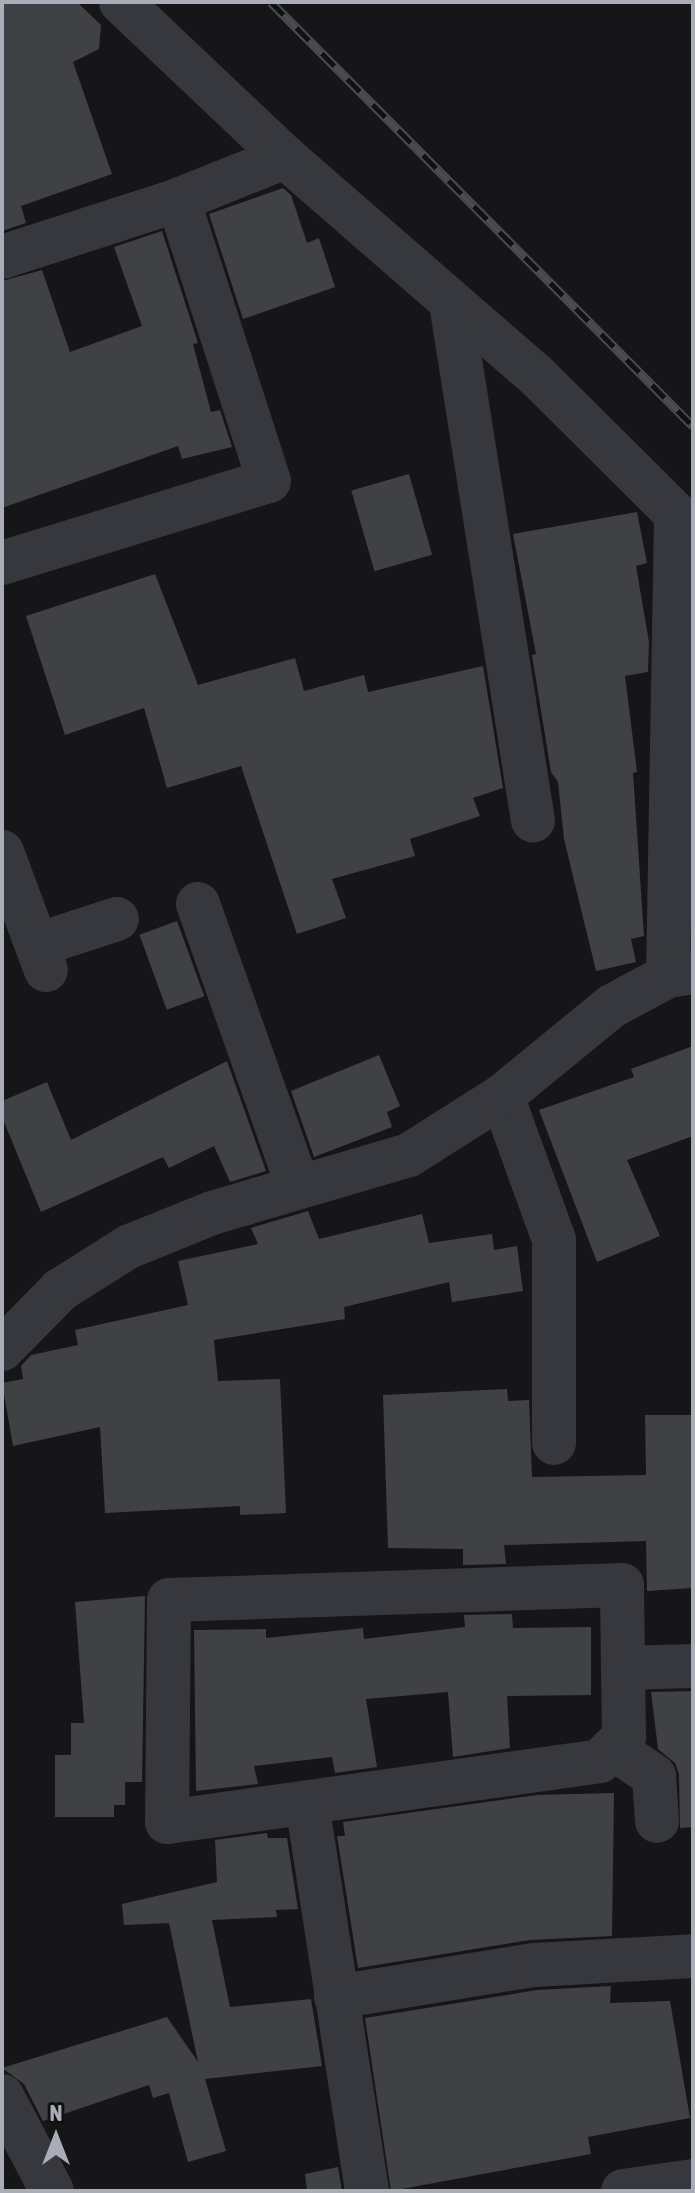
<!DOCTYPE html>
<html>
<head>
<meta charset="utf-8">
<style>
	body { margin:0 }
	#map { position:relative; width:695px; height:2193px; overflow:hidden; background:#161618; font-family:"Asap Condensed",sans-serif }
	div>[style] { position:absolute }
	.building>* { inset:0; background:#404145; transform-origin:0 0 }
	.minor>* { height:44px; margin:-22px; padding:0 22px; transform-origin:22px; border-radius:22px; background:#37383d }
	.rail>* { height:9px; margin-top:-4.5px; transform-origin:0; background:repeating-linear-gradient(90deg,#111113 0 18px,#4a4c52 0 36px); box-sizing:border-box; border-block:2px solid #4a4c52 }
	span { translate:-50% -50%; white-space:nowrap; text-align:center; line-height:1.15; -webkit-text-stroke:8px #111113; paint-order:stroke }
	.frame { position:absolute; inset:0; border:4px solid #a8adb8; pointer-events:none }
	.north { position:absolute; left:16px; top:2097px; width:80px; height:80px; -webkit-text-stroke:6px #111113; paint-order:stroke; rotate:0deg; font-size:22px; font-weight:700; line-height:32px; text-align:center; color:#a8adb8 }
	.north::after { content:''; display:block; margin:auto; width:28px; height:36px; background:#a8adb8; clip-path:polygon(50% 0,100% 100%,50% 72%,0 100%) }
</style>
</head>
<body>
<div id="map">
	<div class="building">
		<div style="clip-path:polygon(2px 2px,77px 2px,101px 25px,99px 49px,73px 62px,112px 174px,21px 206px,26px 223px,2px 231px)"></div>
		<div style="clip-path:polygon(283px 188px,291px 195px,307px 243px,319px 238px,335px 287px,243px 319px,209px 214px)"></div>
		<div style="clip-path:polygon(162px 231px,198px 343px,193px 344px,211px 412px,220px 410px,232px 447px,182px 459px,178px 446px,2px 508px,2px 281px,42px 270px,70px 352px,142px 326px,114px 247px)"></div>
		<div style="left:409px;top:474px;width:84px;height:60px;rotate:74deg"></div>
		<div style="clip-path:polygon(637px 512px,647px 563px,636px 566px,649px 642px,648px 672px,625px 676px,637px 772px,633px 773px,644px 936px,631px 939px,636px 962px,596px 971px,564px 839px,558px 782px,551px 772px,532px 655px,536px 654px,513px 534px)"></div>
		<div style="clip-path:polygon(155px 574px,198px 685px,295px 658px,304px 691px,364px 675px,368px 692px,483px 666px,503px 788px,473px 798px,480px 816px,410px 839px,415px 856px,332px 879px,346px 918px,297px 934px,241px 766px,167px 788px,144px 708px,65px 735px,26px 616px)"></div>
		<div style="left:177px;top:921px;width:80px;height:40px;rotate:70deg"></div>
		<div style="clip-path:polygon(693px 1046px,693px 1136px,627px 1160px,660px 1236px,597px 1262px,539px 1110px,634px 1077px,631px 1069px)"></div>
		<div style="clip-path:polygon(379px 1055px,400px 1106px,387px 1112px,392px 1127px,314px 1157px,291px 1091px)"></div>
		<div style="clip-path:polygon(227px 1061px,266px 1171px,230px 1182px,214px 1146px,169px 1168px,163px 1157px,41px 1212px,2px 1117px,2px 1101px,47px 1082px,71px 1140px)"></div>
		<div style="clip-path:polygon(308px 1211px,319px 1239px,422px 1214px,429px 1243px,492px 1234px,494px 1250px,517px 1246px,523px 1291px,452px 1302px,449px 1282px,344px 1307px,345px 1319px,214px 1340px,218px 1381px,280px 1379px,286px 1513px,240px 1515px,240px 1506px,105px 1513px,100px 1427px,13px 1446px,2px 1383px,23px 1379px,21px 1366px,31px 1355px,78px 1345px,75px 1330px,188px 1305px,178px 1261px,258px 1244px,251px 1228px)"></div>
		<div style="clip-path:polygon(507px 1389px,508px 1401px,529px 1400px,532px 1477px,646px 1475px,645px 1415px,693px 1415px,693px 1588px,647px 1591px,646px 1541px,504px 1545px,506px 1564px,463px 1565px,463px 1549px,388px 1548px,383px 1395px)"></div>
		<div style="clip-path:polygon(145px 1596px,142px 1782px,125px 1782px,125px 1805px,114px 1805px,114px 1817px,55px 1817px,55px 1755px,71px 1755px,71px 1723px,84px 1723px,75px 1602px)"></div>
		<div style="clip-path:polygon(512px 1614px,513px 1628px,591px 1627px,591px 1695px,507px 1696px,510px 1748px,453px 1757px,448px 1692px,366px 1699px,377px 1767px,335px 1773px,332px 1757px,254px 1766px,258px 1784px,196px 1791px,194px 1630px,266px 1629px,266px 1638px,363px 1628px,364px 1639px,465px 1627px,464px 1615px)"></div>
		<div style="clip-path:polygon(693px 1691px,693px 1827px,680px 1828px,679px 1774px,675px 1763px,658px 1749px,651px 1692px)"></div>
		<div style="clip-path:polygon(614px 1793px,612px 1936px,530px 1940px,358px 1968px,337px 1836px,345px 1836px,343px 1822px,537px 1795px)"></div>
		<div style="clip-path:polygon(267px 1833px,268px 1838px,287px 1838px,298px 1909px,276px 1910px,277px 1917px,212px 1920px,230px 2007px,311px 1999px,322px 2066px,205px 2079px,226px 2151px,188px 2162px,169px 2093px,153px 2098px,149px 2085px,43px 2121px,24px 2084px,2px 2068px,167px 2017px,198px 2062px,169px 1923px,124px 1925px,122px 1904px,217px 1882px,215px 1840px)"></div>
		<div style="clip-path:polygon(611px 1986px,610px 2003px,670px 2001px,690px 2118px,588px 2137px,591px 2154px,391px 2191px,365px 2018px,537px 1990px)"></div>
		<div style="clip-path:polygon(338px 2167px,342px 2191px,307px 2191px,305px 2174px)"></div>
	</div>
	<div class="minor">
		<div style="left:121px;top:2px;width:226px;rotate:43.4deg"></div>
		<div style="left:285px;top:157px;width:331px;rotate:41deg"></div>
		<div style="left:535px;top:374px;width:223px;rotate:44.8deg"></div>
		<div style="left:2px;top:257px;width:185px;rotate:-17.9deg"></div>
		<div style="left:178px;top:200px;width:115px;rotate:-21.9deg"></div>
		<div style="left:451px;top:303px;width:524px;rotate:81deg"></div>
		<div style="left:2px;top:563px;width:279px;rotate:-17.1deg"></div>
		<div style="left:269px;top:481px;width:295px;rotate:-107.9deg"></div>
		<div style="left:2px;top:852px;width:126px;rotate:69.6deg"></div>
		<div style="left:198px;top:904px;width:299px;rotate:70.5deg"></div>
		<div style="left:37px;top:945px;width:84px;rotate:-18deg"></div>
		<div style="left:668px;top:976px;width:461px;rotate:-89deg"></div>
		<div style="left:502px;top:1096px;width:153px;rotate:70.1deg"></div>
		<div style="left:554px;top:1240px;width:203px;rotate:90deg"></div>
		<div style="left:2px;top:1349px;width:83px;rotate:-45.5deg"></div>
		<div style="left:60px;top:1290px;width:80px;rotate:-32.3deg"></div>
		<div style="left:128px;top:1247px;width:91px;rotate:-22deg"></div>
		<div style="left:212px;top:1213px;width:205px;rotate:-16.4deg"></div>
		<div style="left:409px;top:1155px;width:110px;rotate:-32.4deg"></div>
		<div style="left:502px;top:1096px;width:142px;rotate:-39.3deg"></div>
		<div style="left:612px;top:1006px;width:64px;rotate:-28.2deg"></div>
		<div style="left:668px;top:976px;width:25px;rotate:-9deg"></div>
		<div style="left:623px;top:1668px;width:83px;rotate:-90.7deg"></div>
		<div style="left:622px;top:1585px;width:453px;rotate:178.1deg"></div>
		<div style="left:169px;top:1600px;width:222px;rotate:90.5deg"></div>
		<div style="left:167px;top:1822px;width:437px;rotate:-8deg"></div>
		<div style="left:600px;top:1761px;width:34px;rotate:-45deg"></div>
		<div style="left:624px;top:1737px;width:69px;rotate:-90.8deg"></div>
		<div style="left:623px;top:1668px;width:70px;rotate:-1.6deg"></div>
		<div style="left:614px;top:1749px;width:48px;rotate:34deg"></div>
		<div style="left:654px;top:1776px;width:45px;rotate:86.2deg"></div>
		<div style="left:307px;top:1803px;width:393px;rotate:81.2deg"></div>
		<div style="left:336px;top:1997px;width:201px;rotate:-9.2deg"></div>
		<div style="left:534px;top:1965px;width:159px;rotate:-3.2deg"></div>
		<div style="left:2px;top:2096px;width:107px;rotate:62.2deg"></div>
		<div style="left:623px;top:2191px;width:71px;rotate:-8.1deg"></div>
	</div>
	<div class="rail">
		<div style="left:271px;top:2px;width:598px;rotate:45.14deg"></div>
	</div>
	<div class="frame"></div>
	<div class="north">N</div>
</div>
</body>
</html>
